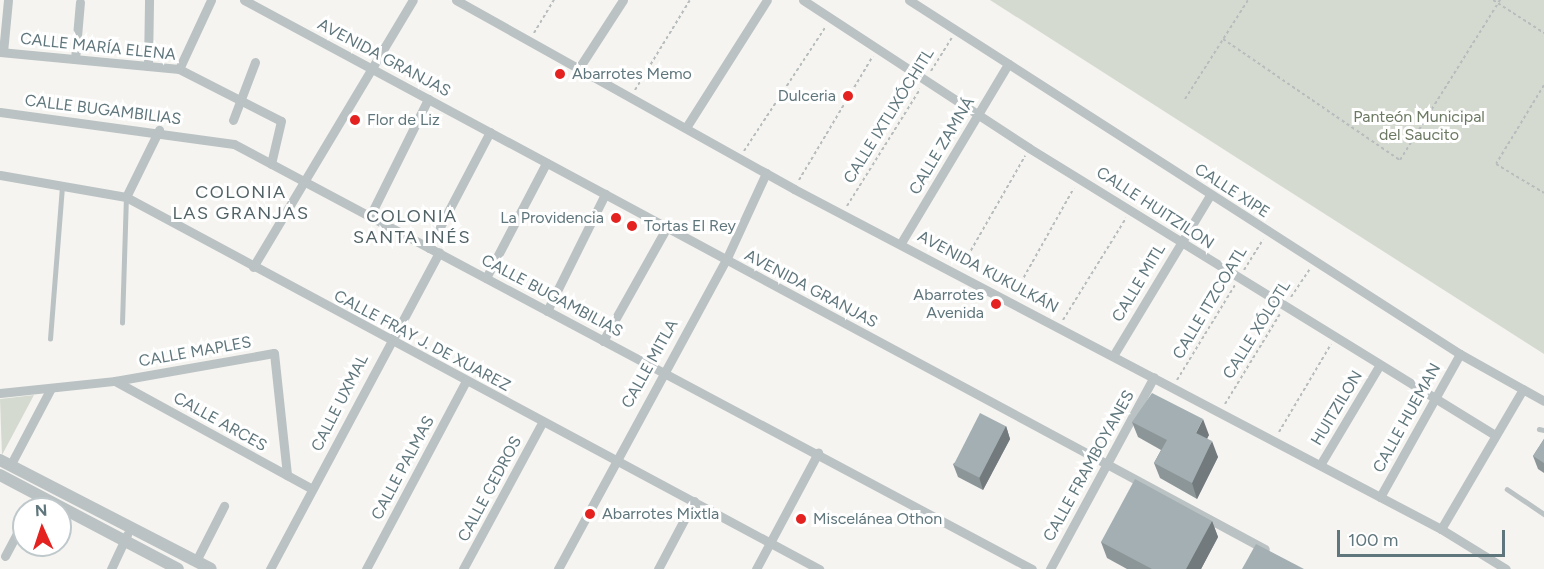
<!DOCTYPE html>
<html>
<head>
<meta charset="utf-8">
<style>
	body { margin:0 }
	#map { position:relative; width:1544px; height:569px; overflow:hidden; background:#f5f4f0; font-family:Figtree,sans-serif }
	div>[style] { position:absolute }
	.green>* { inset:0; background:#d5dad0 }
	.path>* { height:2px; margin-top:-1px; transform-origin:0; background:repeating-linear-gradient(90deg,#b7bcbd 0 3px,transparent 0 6px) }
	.service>* { height:4.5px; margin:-2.25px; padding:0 2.25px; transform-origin:2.25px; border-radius:2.25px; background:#bbc2c4 }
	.minor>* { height:9px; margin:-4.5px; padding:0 4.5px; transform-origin:4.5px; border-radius:4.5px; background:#bbc2c4 }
	.tertiary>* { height:12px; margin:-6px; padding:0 6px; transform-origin:6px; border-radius:6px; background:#bbc2c4 }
	.wall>* { inset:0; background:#8c9699 }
	.shaded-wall>* { inset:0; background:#727a7d }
	.building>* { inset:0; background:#a3afb2; transform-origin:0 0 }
	.dots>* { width:16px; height:16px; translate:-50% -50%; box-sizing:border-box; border:3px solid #fff; border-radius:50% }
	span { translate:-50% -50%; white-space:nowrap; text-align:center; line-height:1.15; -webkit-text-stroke:6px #fff; paint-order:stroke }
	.street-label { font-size:16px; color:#5f767c }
	.poi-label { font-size:16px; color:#5f767c }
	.left { translate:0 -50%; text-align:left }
	.right { translate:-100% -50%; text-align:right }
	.park-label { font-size:16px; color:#6c7962 }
	.neighbourhood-label { font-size:18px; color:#516267; letter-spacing:1.5px }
	.north { position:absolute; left:12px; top:497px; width:60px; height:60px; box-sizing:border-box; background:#fff; border:2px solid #bfc8cb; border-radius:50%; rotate:357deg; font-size:16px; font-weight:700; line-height:24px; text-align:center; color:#5f767c }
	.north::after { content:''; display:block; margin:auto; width:21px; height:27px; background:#e42321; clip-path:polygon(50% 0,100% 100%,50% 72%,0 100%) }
	.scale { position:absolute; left:1337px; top:530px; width:168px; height:27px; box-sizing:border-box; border:3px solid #5f767c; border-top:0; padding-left:8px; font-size:18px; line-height:21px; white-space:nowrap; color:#5f767c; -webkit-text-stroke:4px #fff; paint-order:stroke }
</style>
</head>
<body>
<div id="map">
	<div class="green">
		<div style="clip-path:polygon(990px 0,1544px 0,1544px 354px)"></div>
		<div style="clip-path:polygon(34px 395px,2px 455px,0 399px)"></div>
	</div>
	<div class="path">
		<div style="left:1493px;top:0;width:61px;rotate:32.9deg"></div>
		<div style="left:534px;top:33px;width:39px;rotate:-59deg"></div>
		<div style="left:1223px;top:39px;width:214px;rotate:34.4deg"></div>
		<div style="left:1400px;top:160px;width:189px;rotate:-58deg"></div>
		<div style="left:931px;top:71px;width:39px;rotate:-58deg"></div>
		<div style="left:1544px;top:85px;width:92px;rotate:121.3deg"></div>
		<div style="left:1496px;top:164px;width:56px;rotate:31.1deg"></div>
		<div style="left:635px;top:90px;width:105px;rotate:-58.6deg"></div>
		<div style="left:1185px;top:99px;width:117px;rotate:-57.5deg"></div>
		<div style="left:744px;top:151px;width:149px;rotate:-56.7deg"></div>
		<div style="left:799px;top:180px;width:144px;rotate:-59.2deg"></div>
		<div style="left:847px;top:206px;width:138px;rotate:-58deg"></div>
		<div style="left:962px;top:266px;width:127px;rotate:-60.2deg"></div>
		<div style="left:1244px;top:270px;width:36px;rotate:-58deg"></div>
		<div style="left:1015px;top:293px;width:120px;rotate:-60.7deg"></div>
		<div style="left:1291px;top:297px;width:34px;rotate:-56deg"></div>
		<div style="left:1063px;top:320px;width:120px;rotate:-58.3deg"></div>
		<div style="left:1177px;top:380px;width:111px;rotate:-58.6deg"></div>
		<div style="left:1225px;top:404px;width:105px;rotate:-58.6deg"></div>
		<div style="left:1279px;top:432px;width:102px;rotate:-59.4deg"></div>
	</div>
	<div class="service">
		<div style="left:122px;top:323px;width:126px;rotate:-88.2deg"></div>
		<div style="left:50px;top:339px;width:153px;rotate:-85.5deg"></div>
		<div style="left:1539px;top:429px;width:5px;rotate:11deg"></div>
		<div style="left:1507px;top:489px;width:45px;rotate:34deg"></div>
	</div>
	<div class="minor">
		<div style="left:244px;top:0;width:1159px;rotate:28.27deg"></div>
		<div style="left:456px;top:0;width:387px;rotate:29.2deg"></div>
		<div style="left:794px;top:189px;width:731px;rotate:27.72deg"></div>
		<div style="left:1441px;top:529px;width:76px;rotate:31.6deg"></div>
		<div style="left:803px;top:0;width:270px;rotate:33.2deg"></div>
		<div style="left:1029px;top:148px;width:547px;rotate:31.63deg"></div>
		<div style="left:909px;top:0;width:655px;rotate:32.72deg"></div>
		<div style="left:1460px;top:354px;width:96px;rotate:29.2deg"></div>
		<div style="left:0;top:52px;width:180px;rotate:5.4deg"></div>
		<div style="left:179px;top:69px;width:114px;rotate:27deg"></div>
		<div style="left:281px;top:121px;width:44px;rotate:103.1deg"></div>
		<div style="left:3px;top:52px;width:52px;rotate:-84.5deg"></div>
		<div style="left:75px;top:59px;width:57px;rotate:-85deg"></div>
		<div style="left:148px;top:66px;width:66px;rotate:-89.1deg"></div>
		<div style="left:579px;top:68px;width:81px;rotate:-57.1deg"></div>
		<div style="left:179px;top:69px;width:76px;rotate:-65.1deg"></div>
		<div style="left:0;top:112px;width:236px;rotate:7.8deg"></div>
		<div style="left:234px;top:144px;width:904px;rotate:28.04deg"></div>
		<div style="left:233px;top:120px;width:62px;rotate:-69.2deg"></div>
		<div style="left:687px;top:126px;width:149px;rotate:-57.6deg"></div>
		<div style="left:0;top:175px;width:128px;rotate:9.9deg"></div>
		<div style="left:126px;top:197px;width:787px;rotate:28.23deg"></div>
		<div style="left:126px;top:197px;width:75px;rotate:-63.8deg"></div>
		<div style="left:370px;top:216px;width:131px;rotate:-63.6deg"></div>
		<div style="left:901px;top:243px;width:209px;rotate:-59.1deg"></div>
		<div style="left:429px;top:248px;width:131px;rotate:-62.3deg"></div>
		<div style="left:253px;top:267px;width:311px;rotate:-59.1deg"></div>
		<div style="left:486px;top:278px;width:130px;rotate:-62.4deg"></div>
		<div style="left:547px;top:311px;width:131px;rotate:-63.6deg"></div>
		<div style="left:603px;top:341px;width:131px;rotate:-60.7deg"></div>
		<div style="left:1113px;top:356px;width:188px;rotate:-58.9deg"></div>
		<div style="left:115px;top:381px;width:225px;rotate:28.7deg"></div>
		<div style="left:0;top:393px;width:116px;rotate:-6deg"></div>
		<div style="left:115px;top:381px;width:161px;rotate:-10deg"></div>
		<div style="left:274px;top:353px;width:123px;rotate:83.9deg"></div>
		<div style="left:11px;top:464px;width:86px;rotate:-62.2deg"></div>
		<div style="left:1320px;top:465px;width:115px;rotate:-59.2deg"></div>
		<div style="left:1380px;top:497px;width:164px;rotate:-60.8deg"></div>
		<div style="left:30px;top:509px;width:16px;rotate:-60deg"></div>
		<div style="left:1441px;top:529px;width:162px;rotate:-59.6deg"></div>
		<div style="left:5px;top:556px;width:40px;rotate:-62deg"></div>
		<div style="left:196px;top:561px;width:62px;rotate:-63deg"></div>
		<div style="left:111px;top:569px;width:38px;rotate:-65deg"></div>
		<div style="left:270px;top:569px;width:359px;rotate:-61.9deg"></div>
		<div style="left:366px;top:569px;width:213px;rotate:-62deg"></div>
		<div style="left:463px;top:569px;width:166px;rotate:-61.6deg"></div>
		<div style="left:558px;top:569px;width:352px;rotate:-61.5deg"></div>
		<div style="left:726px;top:260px;width:96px;rotate:-65.3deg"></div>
		<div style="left:658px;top:569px;width:77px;rotate:-62.1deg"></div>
		<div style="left:756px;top:569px;width:132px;rotate:-61.9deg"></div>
		<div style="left:1050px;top:569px;width:218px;rotate:-61.6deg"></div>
	</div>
	<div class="tertiary">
		<div style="left:0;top:460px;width:237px;rotate:27.3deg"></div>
		<div style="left:0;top:475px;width:201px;rotate:27.8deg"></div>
	</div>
	<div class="wall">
		<div style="clip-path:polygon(1132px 422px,1209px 435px,1207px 438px,1218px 457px,1197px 499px,1160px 478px,1154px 463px,1161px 450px,1138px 437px)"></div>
		<div style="clip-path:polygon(1006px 426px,1010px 439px,983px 490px,958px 477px,953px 464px)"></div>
		<div style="clip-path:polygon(1544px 439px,1544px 473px,1538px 469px,1533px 456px)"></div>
		<div style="clip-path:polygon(1212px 521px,1218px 537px,1201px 569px,1127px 569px,1107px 558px,1101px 542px)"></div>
	</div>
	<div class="shaded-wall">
		<div style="clip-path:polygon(1203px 419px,1209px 435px,1202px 448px,1196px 433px)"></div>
		<div style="clip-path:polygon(1006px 426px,1010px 439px,983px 490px,979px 477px)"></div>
		<div style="clip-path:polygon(1212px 441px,1218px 457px,1197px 499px,1192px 483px)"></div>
		<div style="clip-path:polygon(1212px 521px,1218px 537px,1201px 569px,1186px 569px)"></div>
	</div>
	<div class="building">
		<div style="clip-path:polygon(1152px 393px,1203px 419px,1196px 433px,1212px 441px,1192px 483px,1154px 463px,1167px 440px,1132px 422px)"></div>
		<div style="left:980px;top:413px;width:29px;height:58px;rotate:27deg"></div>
		<div style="clip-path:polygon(1544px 439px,1544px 463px,1533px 456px)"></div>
		<div style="clip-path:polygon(1135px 479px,1212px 521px,1186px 569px,1152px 569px,1101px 542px)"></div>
		<div style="clip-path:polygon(1256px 544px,1304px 569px,1242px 569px)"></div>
	</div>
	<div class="dots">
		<div style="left:560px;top:74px;background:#e42321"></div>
		<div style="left:848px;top:96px;background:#e42321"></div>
		<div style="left:355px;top:120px;background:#e42321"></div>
		<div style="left:616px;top:218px;background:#e42321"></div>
		<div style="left:632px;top:226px;background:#e42321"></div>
		<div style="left:996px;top:304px;background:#e42321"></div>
		<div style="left:590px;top:514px;background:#e42321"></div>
		<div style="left:801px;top:519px;background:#e42321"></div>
	</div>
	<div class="street-label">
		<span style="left:98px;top:47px;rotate:6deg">CALLE MARÍA ELENA</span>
		<span style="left:384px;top:58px;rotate:28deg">AVENIDA GRANJAS</span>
		<span style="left:103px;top:110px;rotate:7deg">CALLE BUGAMBILIAS</span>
		<span style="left:889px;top:116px;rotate:-58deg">CALLE IXTLIXÓCHITL</span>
		<span style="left:942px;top:146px;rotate:-59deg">CALLE ZAMNÁ</span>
		<span style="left:1232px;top:191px;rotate:33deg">CALLE XIPE</span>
		<span style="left:1155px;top:208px;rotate:33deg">CALLE HUITZILON</span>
		<span style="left:988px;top:272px;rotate:28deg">AVENIDA KUKULKÁN</span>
		<span style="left:1139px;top:283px;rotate:-59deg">CALLE MITL</span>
		<span style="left:811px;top:289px;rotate:28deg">AVENIDA GRANJAS</span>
		<span style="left:552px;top:296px;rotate:28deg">CALLE BUGAMBILIAS</span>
		<span style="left:1210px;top:303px;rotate:-59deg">CALLE ITZCOATL</span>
		<span style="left:1257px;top:330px;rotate:-58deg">CALLE XÓLOTL</span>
		<span style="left:422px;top:341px;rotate:28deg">CALLE FRAY J. DE XUAREZ</span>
		<span style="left:195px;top:352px;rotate:-10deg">CALLE MAPLES</span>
		<span style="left:650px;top:364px;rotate:-61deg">CALLE MITLA</span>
		<span style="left:340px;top:403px;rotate:-63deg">CALLE UXMAL</span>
		<span style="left:1337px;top:408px;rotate:-59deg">HUITZILON</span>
		<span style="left:1407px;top:418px;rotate:-61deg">CALLE HUEMAN</span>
		<span style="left:220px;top:422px;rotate:29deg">CALLE ARCES</span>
		<span style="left:1089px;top:466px;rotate:-61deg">CALLE FRAMBOYANES</span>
		<span style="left:403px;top:468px;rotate:-62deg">CALLE PALMAS</span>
		<span style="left:490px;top:489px;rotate:-62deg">CALLE CEDROS</span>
	</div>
	<div class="poi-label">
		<span class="left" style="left:572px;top:74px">Abarrotes Memo</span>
		<span class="right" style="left:836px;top:96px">Dulceria</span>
		<span class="left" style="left:367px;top:120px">Flor de Liz</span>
		<span class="right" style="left:604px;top:218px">La Providencia</span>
		<span class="left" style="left:644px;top:226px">Tortas El Rey</span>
		<span class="right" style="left:984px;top:304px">Abarrotes<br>Avenida</span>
		<span class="left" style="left:602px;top:514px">Abarrotes Mixtla</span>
		<span class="left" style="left:813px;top:519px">Miscelánea Othon</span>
	</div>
	<div class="park-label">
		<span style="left:1419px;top:126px">Panteón Municipal<br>del Saucito</span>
	</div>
	<div class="neighbourhood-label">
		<span style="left:241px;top:203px">COLONIA<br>LAS GRANJAS</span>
		<span style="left:412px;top:227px">COLONIA<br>SANTA INÉS</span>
	</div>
	<div class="north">N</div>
	<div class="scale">100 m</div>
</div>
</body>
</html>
